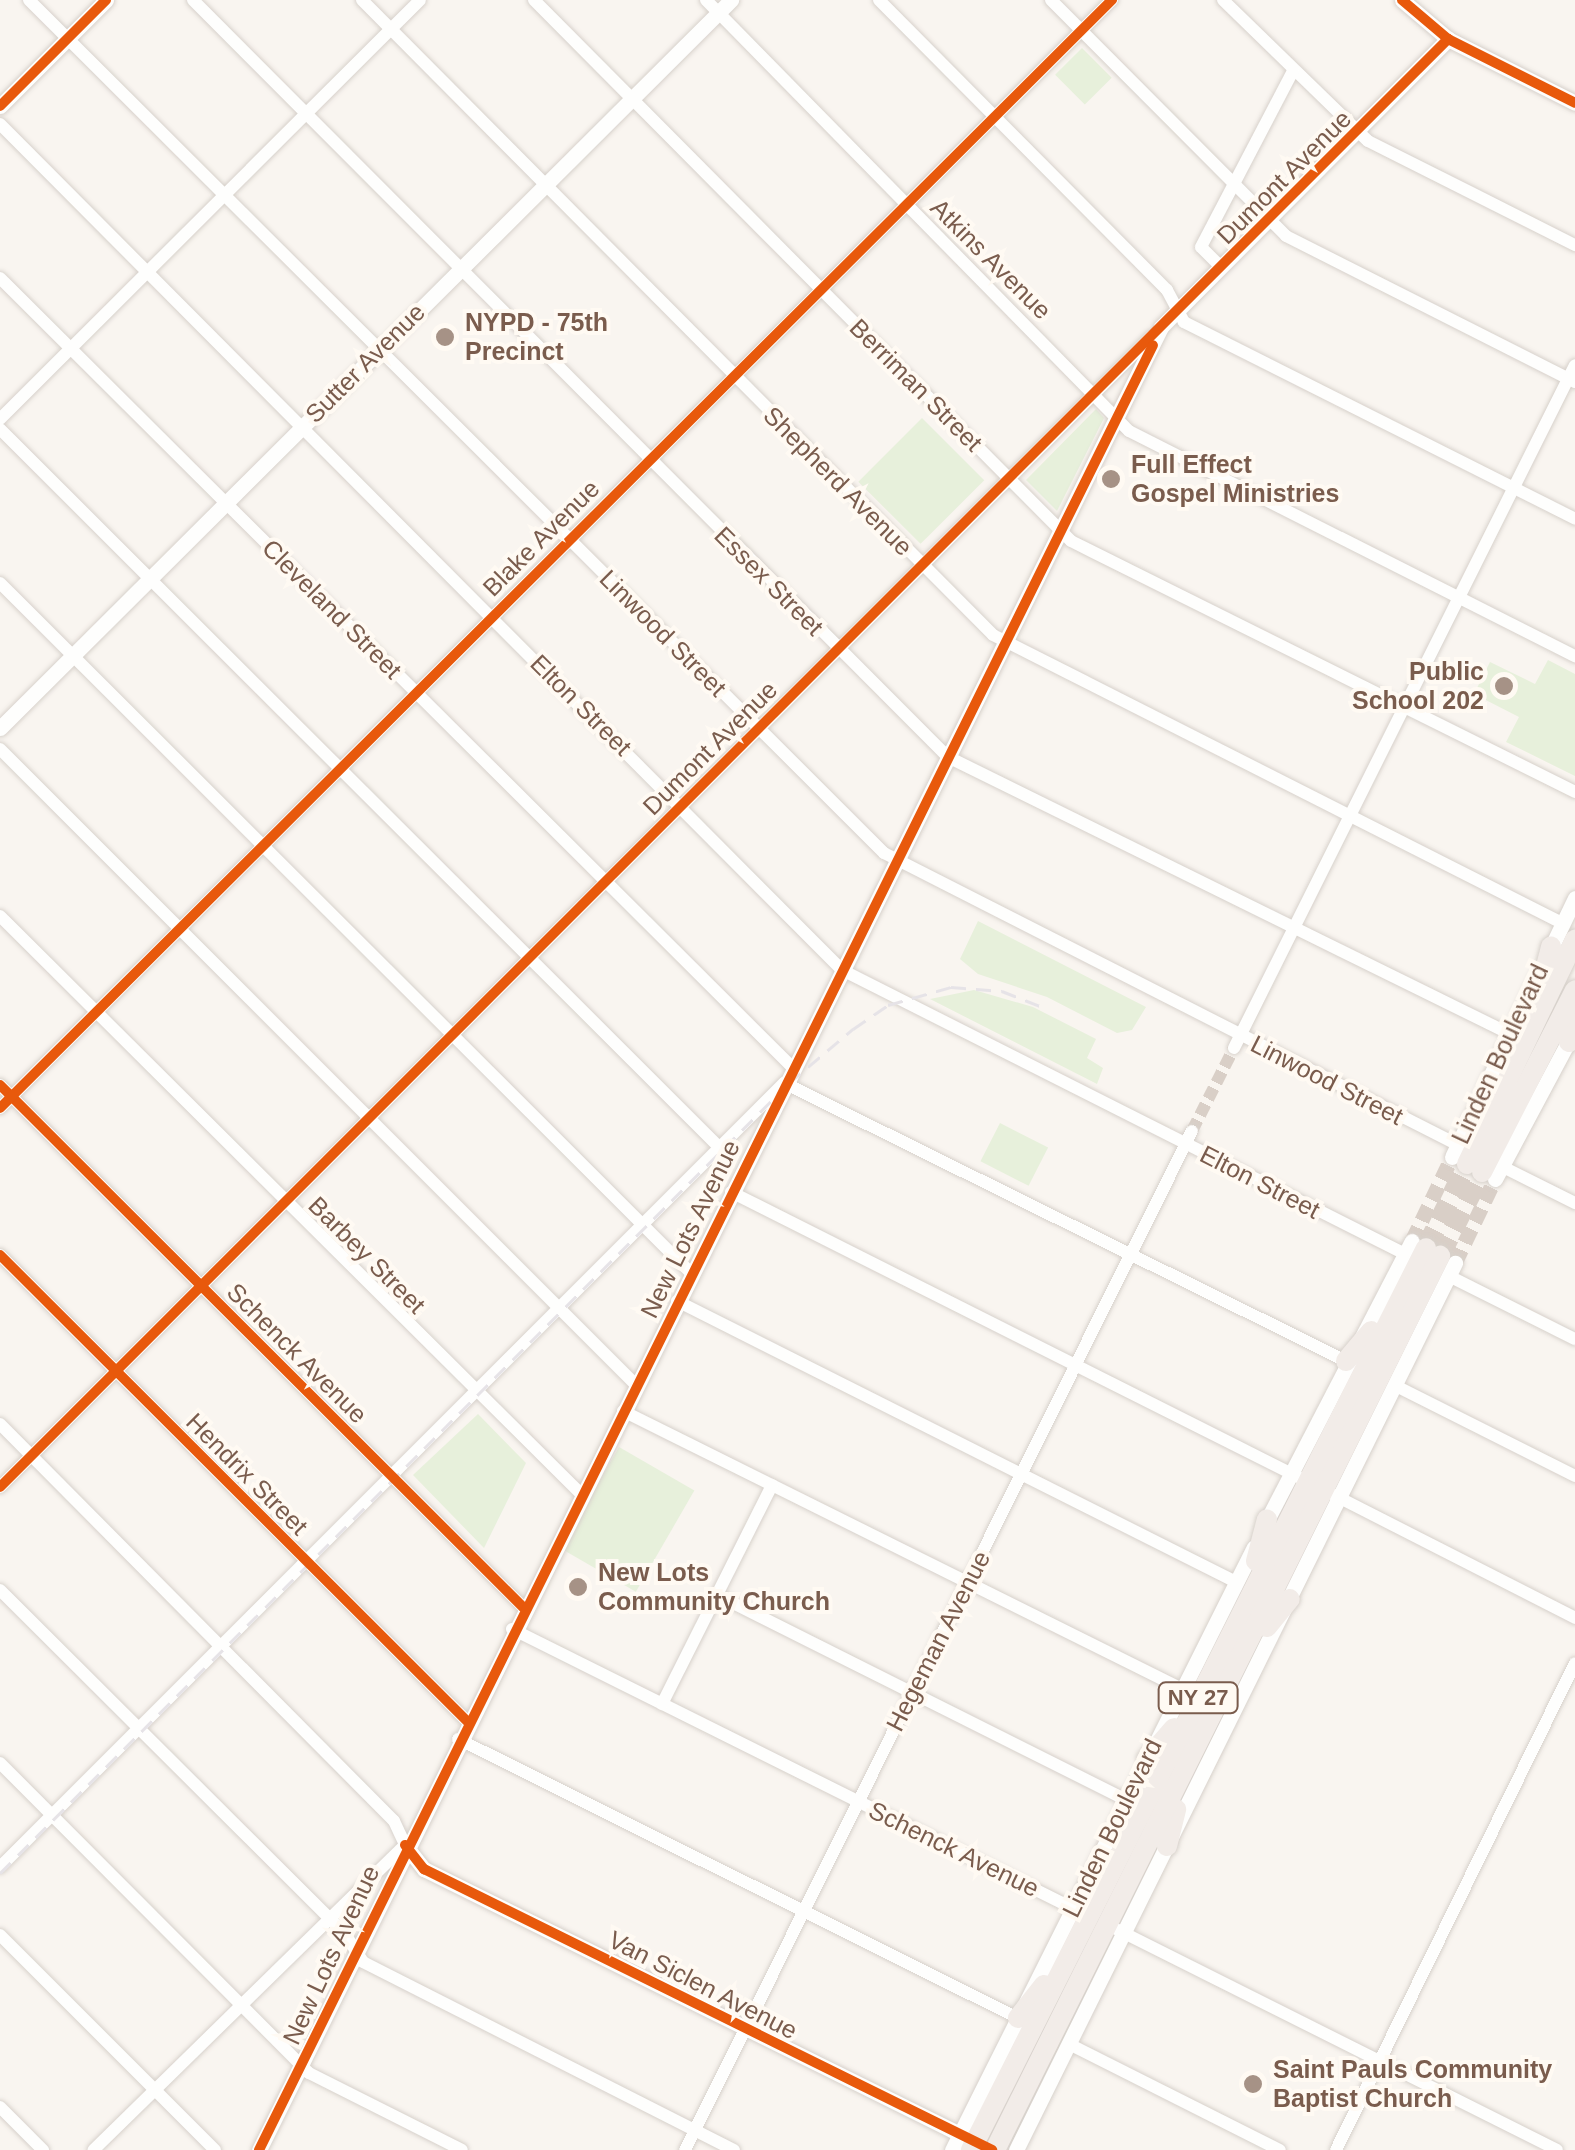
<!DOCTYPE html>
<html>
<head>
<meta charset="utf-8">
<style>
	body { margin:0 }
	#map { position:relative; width:1575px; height:2150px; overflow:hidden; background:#f9f5f0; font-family:Helvetica,sans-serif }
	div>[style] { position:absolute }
	.green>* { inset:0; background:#e7f0db; transform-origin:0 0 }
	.minor-tunnel>* { height:12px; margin-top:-6px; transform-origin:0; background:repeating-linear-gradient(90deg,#d9cfc7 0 12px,transparent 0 18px) }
	.tertiary-tunnel>* { height:15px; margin-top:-7.5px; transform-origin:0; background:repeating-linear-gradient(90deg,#d9cfc7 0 15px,transparent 0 23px) }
	.trunk-tunnel>* { height:20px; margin-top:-10px; transform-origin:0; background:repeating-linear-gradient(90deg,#d9cfc7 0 20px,transparent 0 30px) }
	.roads { filter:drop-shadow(0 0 2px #d7d1cb) drop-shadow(0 0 2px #d7d1cb) }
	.minor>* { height:12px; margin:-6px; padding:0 6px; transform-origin:6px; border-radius:6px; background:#fefefd }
	.tertiary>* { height:15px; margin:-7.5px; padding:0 7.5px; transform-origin:7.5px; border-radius:7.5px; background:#fefefd }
	.trunk>* { height:20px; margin:-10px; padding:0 10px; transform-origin:10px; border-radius:10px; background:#f2ece8 }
	.rail>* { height:2.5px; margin-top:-1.25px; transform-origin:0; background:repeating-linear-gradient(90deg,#e6e3e7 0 15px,transparent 0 25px) }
	.cycleway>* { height:10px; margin:-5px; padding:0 5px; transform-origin:5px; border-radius:5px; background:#e8590c }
	.dots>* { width:28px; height:28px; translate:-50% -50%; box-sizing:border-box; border:5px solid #fffaf3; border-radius:50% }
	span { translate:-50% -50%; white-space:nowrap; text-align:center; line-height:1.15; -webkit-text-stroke:8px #fffaf3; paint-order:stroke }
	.shield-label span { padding:2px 8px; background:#fffaf3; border:2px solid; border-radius:8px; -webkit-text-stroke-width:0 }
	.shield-label { font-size:22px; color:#7a5c4d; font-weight:700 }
	.street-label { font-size:25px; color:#7a5c4d }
	.poi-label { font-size:25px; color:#7a5c4d; font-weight:700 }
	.left { translate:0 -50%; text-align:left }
	.right { translate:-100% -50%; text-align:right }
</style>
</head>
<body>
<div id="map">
	<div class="green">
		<div style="left:1082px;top:48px;width:42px;height:38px;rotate:45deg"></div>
		<div style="clip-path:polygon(1096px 409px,1104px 418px,1057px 511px,1026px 480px)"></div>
		<div style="left:922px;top:418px;width:88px;height:90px;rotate:45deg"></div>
		<div style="clip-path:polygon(1548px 660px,1575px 674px,1575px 776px,1506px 742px,1519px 717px,1474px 694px,1490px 662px,1535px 684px)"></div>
		<div style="clip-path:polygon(978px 921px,1146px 1007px,1132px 1030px,1117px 1033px,1047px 997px,978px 974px,960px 959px)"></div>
		<div style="clip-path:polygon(974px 990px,1033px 1007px,1096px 1039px,1087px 1058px,1103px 1068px,1097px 1084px,930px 999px)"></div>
		<div style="left:1000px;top:1123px;width:54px;height:43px;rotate:27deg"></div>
		<div style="clip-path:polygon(478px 1414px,526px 1463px,484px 1548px,413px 1475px)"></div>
		<div style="left:619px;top:1447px;width:87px;height:117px;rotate:30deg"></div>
	</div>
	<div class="minor-tunnel">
		<div style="left:1192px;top:1131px;width:93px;rotate:-63.2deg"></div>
	</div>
	<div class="tertiary-tunnel">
		<div style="left:1412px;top:1241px;width:93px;rotate:-64.5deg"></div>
		<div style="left:1455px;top:1263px;width:93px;rotate:-64.5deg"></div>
	</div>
	<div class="trunk-tunnel">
		<div style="left:1426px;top:1248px;width:93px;rotate:-64deg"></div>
		<div style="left:1440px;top:1256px;width:94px;rotate:-63.4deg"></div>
	</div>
	<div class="roads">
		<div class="minor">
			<div style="left:29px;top:0;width:1208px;rotate:44.93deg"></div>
			<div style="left:884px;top:853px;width:644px;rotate:26.96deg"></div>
			<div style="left:193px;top:0;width:1069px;rotate:45.08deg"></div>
			<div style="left:948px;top:757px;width:627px;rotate:26.24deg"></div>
			<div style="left:362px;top:0;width:895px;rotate:45.18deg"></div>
			<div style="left:993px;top:635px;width:638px;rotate:26.85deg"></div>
			<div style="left:534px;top:0;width:762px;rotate:45.21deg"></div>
			<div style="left:1071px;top:541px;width:563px;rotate:26.47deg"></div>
			<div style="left:706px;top:0;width:604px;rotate:45.54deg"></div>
			<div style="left:1129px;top:431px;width:500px;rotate:26.8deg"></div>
			<div style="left:879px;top:0;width:409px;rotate:45.2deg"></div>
			<div style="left:1167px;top:290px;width:36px;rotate:62deg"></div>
			<div style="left:1184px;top:322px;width:438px;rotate:26.7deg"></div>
			<div style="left:1051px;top:0;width:333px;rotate:45.1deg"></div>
			<div style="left:1286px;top:236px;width:324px;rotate:26.8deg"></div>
			<div style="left:1223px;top:0;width:202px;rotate:44.2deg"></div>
			<div style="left:1368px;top:141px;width:232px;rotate:26.7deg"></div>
			<div style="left:0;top:124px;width:1194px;rotate:45.14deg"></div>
			<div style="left:842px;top:970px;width:631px;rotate:26.77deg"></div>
			<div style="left:1221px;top:267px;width:28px;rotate:-135deg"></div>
			<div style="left:1201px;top:247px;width:199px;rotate:-62.4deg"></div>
			<div style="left:0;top:278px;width:1118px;rotate:44.89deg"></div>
			<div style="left:0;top:419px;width:593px;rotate:-44.93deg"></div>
			<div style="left:0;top:429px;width:1015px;rotate:44.96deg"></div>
			<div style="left:0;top:583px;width:977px;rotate:44.96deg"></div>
			<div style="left:0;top:749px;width:898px;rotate:45deg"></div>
			<div style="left:0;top:916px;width:820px;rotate:44.85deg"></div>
			<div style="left:1234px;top:1048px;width:763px;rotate:-63.47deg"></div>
			<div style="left:0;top:1085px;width:739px;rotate:44.95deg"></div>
			<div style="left:0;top:1108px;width:1570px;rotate:-44.9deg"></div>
			<div style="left:1501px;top:1166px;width:83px;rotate:26.6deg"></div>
			<div style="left:731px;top:1192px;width:652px;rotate:26.68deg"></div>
			<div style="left:0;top:1255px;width:660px;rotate:44.94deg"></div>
			<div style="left:1449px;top:1276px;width:141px;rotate:26.6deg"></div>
			<div style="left:677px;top:1301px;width:626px;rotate:26.69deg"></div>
			<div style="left:1398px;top:1387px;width:198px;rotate:26.7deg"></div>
			<div style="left:623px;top:1411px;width:624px;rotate:26.44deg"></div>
			<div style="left:0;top:1424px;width:559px;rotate:45.22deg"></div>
			<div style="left:394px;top:1821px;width:26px;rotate:65deg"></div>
			<div style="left:405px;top:1845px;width:436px;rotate:135.6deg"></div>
			<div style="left:0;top:1487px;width:1628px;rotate:-44.98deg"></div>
			<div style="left:1332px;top:1494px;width:273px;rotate:27deg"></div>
			<div style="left:0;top:1590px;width:487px;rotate:44.9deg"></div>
			<div style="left:345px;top:1934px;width:33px;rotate:57deg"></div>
			<div style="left:363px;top:1962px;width:416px;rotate:26.9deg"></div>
			<div style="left:717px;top:1595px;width:457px;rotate:26.6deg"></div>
			<div style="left:512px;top:1629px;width:635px;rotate:26.48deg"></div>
			<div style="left:662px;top:1704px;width:245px;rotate:-63.3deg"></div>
			<div style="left:458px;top:1739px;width:626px;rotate:26.48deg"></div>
			<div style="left:0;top:1763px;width:438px;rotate:45.1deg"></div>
			<div style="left:309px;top:2073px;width:171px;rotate:26.7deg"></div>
			<div style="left:0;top:1867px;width:1109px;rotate:-45deg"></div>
			<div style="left:784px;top:1083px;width:627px;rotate:26.32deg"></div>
			<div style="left:1116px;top:1929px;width:493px;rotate:26.6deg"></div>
			<div style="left:0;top:1935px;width:304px;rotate:45deg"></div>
			<div style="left:1069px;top:2044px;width:236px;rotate:26.7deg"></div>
			<div style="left:0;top:2107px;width:61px;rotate:45deg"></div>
			<div style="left:685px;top:2150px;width:1138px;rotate:-63.55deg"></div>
			<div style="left:1336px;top:2150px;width:542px;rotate:-63.86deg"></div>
		</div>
		<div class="tertiary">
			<div style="left:1402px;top:0;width:60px;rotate:40.3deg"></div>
			<div style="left:1448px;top:39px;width:142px;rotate:26.7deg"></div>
			<div style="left:0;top:106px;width:150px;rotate:-45deg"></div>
			<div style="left:0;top:728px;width:1032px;rotate:-44.88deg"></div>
			<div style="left:1548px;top:954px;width:62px;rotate:-64.3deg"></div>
			<div style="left:1452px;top:1157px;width:201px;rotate:-64.7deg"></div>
			<div style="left:1495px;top:1179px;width:166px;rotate:-61.9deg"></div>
			<div style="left:1264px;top:1526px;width:321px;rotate:-62.6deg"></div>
			<div style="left:405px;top:1845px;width:31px;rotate:52deg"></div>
			<div style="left:424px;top:1869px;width:605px;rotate:26.31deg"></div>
			<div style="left:259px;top:2150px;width:2034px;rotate:-63.67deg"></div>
			<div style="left:1161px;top:327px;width:407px;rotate:-45.1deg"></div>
			<div style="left:952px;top:2150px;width:674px;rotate:-63.4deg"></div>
			<div style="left:1016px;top:2150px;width:990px;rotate:-63.67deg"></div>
		</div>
		<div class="trunk">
			<div style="left:1539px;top:994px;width:49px;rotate:-75.7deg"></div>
			<div style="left:1569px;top:1042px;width:27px;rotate:-77deg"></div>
			<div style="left:1467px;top:1164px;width:249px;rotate:-64.3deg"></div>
			<div style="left:1482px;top:1172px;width:204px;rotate:-62.9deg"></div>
			<div style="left:1346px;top:1361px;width:39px;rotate:-50deg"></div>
			<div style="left:1256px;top:1561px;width:43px;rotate:-75.3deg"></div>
			<div style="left:1267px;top:1627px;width:36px;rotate:-51deg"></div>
			<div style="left:1147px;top:1759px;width:41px;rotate:-48.9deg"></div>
			<div style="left:1167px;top:1846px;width:38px;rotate:-76deg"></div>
			<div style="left:1018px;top:2018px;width:42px;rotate:-51.8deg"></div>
			<div style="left:971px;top:2150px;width:1010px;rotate:-63.23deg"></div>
			<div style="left:995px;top:2150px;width:999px;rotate:-63.54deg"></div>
		</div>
	</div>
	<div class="rail">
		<div style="left:0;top:1873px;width:1117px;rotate:-45.04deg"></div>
		<div style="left:789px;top:1083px;width:84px;rotate:-40.2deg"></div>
		<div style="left:853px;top:1029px;width:42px;rotate:-34.4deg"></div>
		<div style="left:888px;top:1005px;width:66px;rotate:-15.9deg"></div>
		<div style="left:951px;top:987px;width:51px;rotate:4.5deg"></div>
		<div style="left:1002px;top:991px;width:46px;rotate:21.6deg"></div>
	</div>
	<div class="cycleway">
		<div style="left:1402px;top:0;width:60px;rotate:40.3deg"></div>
		<div style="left:1448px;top:39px;width:142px;rotate:26.7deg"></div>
		<div style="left:0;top:106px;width:150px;rotate:-45deg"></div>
		<div style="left:0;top:1085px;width:739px;rotate:44.95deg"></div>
		<div style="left:0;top:1108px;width:1570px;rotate:-44.9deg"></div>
		<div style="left:0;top:1255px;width:660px;rotate:44.94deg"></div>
		<div style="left:0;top:1487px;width:2048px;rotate:-45deg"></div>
		<div style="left:405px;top:1845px;width:31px;rotate:52deg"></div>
		<div style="left:424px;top:1869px;width:634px;rotate:26.32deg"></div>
		<div style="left:259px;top:2150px;width:2014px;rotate:-63.65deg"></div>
	</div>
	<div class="dots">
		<div style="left:445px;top:337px;background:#a69286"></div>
		<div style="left:1111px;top:479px;background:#a69286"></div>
		<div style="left:1504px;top:686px;background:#a69286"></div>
		<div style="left:578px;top:1587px;background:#a69286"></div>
		<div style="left:1253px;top:2084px;background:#a69286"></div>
	</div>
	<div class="shield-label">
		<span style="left:1198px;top:1698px">NY 27</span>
	</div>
	<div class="street-label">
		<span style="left:1284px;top:177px;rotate:-45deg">Dumont Avenue</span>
		<span style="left:991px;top:259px;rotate:45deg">Atkins Avenue</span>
		<span style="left:365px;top:363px;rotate:-45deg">Sutter Avenue</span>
		<span style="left:916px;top:385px;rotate:45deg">Berriman Street</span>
		<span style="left:838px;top:481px;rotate:45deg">Shepherd Avenue</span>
		<span style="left:541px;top:538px;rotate:-45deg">Blake Avenue</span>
		<span style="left:769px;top:581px;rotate:45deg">Essex Street</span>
		<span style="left:332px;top:609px;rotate:45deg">Cleveland Street</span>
		<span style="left:663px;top:633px;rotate:45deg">Linwood Street</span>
		<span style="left:581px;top:705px;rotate:45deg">Elton Street</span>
		<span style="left:710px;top:748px;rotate:-45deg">Dumont Avenue</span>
		<span style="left:1500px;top:1054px;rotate:-65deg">Linden Boulevard</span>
		<span style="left:1327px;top:1080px;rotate:27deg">Linwood Street</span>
		<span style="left:1260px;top:1182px;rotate:27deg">Elton Street</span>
		<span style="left:690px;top:1229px;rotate:-64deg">New Lots Avenue</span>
		<span style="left:367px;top:1255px;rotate:45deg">Barbey Street</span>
		<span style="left:297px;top:1353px;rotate:45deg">Schenck Avenue</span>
		<span style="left:247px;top:1474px;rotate:45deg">Hendrix Street</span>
		<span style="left:938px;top:1641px;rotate:-63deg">Hegeman Avenue</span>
		<span style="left:1112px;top:1828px;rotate:-64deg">Linden Boulevard</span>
		<span style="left:954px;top:1849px;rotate:26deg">Schenck Avenue</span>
		<span style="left:331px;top:1955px;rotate:-65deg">New Lots Avenue</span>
		<span style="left:703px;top:1985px;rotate:27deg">Van Siclen Avenue</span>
	</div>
	<div class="poi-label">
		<span class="left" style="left:465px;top:337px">NYPD - 75th<br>Precinct</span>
		<span class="left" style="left:1131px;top:479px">Full Effect<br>Gospel Ministries</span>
		<span class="right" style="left:1484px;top:686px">Public<br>School 202</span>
		<span class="left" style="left:598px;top:1587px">New Lots<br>Community Church</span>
		<span class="left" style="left:1273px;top:2084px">Saint Pauls Community<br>Baptist Church</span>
	</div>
</div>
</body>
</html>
